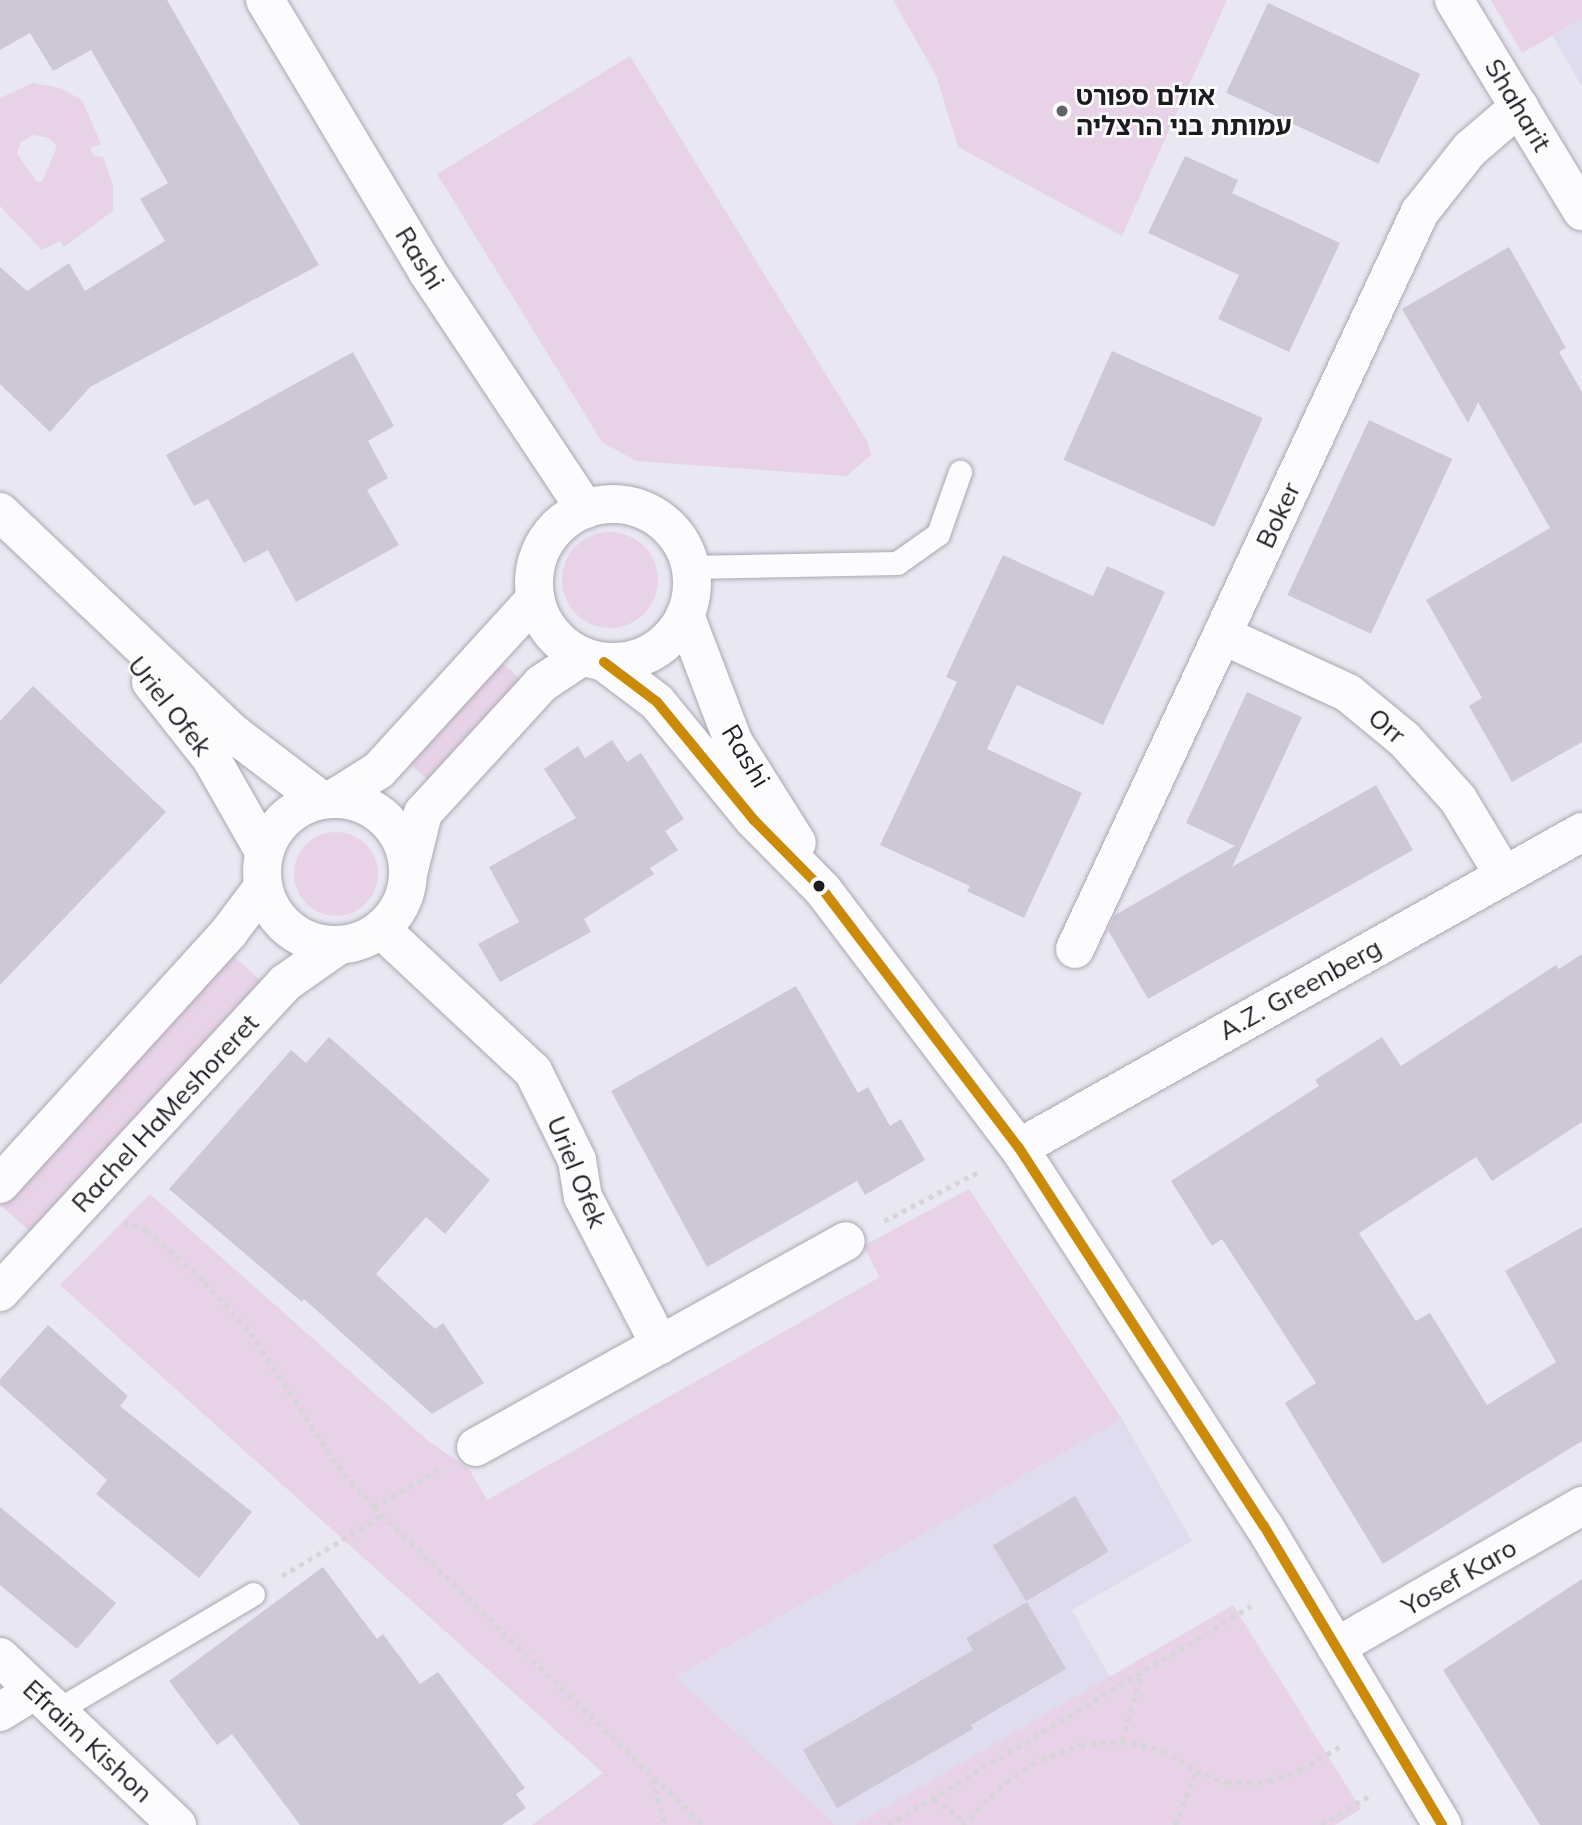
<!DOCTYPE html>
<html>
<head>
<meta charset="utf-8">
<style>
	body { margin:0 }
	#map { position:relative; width:1582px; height:1825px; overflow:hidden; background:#e9e7f2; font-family:Mulish,"Noto Sans Hebrew",sans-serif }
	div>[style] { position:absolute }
	.built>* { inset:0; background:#dfdcef }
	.green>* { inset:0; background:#e7d2e8; transform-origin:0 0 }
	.round { border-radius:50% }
	.building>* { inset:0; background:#cec8d6; transform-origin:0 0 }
	.path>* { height:4.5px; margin-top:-2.25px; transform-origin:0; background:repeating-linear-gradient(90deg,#d6d6d8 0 5px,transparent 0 10px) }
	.roads { filter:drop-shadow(0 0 2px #a9a8b0) drop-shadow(0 0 2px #a9a8b0) }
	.lane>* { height:23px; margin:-11.5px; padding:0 11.5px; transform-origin:11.5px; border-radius:11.5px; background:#fcfbfd }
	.street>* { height:38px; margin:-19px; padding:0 19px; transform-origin:19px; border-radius:19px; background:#fcfbfd }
	.street>.ring { margin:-19px; padding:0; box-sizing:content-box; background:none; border:38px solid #fcfbfd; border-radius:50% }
	.bus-1>* { height:10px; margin:-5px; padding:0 5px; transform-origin:5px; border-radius:5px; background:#cb8a07 }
	.dots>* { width:19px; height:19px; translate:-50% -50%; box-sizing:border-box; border:4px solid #fff; border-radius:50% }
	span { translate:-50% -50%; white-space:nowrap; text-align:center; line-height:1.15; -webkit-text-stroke:5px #fff; paint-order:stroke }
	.poi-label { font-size:26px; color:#1c1b22; font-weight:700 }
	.left { translate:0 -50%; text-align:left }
	.street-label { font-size:26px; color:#1c1b22 }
</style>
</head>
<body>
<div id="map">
	<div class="built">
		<div style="clip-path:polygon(1582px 19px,1582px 87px,1553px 36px)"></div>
		<div style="clip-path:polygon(1122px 1419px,1192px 1541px,1072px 1610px,1110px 1677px,855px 1825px,836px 1825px,675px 1678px)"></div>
	</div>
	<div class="green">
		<div style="clip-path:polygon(893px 0,1227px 0,1122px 236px,958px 147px,936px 75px)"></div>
		<div style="clip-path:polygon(1491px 0,1582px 0,1582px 19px,1522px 53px)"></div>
		<div style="clip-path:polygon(630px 56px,867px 441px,871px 455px,847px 476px,636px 461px,602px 442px,437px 174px)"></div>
		<div style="clip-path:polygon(evenodd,33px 83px,60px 88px,82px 100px,101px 144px,90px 148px,94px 156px,103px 157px,113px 185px,113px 211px,64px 247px,60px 241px,42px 250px,0 206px,0 98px,33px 83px,33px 135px,49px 138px,57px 146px,42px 182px,37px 182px,17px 154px,21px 142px,33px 135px)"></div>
		<div class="round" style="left:562px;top:532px;width:96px;height:96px"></div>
		<div style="left:496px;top:657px;width:42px;height:137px;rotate:42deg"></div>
		<div class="round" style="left:294px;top:832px;width:84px;height:84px"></div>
		<div style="left:229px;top:952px;width:46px;height:341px;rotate:42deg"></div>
		<div style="clip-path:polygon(969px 1189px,1122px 1419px,676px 1677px,836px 1825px,532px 1825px,603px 1773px,60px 1285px,150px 1194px,427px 1440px,469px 1469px,487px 1500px,880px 1277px,863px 1246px)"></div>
		<div style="clip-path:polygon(1233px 1605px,1361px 1809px,1335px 1825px,855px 1825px)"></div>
	</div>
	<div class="building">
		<div style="clip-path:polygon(0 0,167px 0,319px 265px,90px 387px,50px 432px,0 384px,0 267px,27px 291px,69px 263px,85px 291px,165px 241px,140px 199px,168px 183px,91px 50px,53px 71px,30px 33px,0 50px)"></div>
		<div style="left:1268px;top:3px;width:168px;height:99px;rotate:25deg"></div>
		<div style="clip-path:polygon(1185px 156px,1238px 180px,1232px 193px,1340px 243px,1289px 352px,1218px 319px,1239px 275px,1148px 233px)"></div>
		<div style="clip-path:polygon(1509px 247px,1566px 348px,1559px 352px,1582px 392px,1582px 742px,1512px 782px,1469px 706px,1482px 698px,1426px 600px,1550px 528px,1478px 402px,1468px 423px,1402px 309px)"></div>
		<div style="left:1112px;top:351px;width:165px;height:119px;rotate:24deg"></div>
		<div style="clip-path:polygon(353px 352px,394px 426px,368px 441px,388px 478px,367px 490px,399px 545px,296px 602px,268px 550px,244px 563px,208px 499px,194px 506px,166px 455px)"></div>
		<div style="left:1369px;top:420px;width:92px;height:193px;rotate:25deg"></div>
		<div style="clip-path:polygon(1003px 555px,1093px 596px,1107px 566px,1165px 592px,1103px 725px,1017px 685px,987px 749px,1082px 793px,1024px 918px,967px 891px,970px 886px,880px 845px,957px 682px,946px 677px)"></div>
		<div style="clip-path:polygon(33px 686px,166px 812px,0 985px,0 721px)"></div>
		<div style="clip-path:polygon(1247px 692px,1302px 717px,1232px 867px,1376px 785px,1413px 850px,1148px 999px,1108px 930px,1115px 915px,1235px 846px,1186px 823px)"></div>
		<div style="clip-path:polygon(612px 740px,627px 762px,641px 753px,684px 819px,665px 831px,678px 850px,650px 868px,654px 874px,584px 919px,591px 932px,500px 982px,478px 944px,519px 922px,489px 867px,576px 818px,544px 769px,578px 746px,585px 758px)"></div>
		<div style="clip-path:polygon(1582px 954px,1582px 1122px,1492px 1181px,1476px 1157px,1359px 1233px,1416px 1321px,1430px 1313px,1487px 1405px,1556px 1362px,1505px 1271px,1582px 1227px,1582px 1441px,1383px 1564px,1285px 1403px,1316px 1383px,1222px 1239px,1212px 1246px,1171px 1181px,1319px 1086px,1315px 1080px,1382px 1037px,1401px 1066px,1556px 965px,1559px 969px)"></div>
		<div style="clip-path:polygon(796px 986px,858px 1093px,868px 1087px,890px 1126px,901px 1119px,925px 1160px,865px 1195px,857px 1181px,707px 1267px,611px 1091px)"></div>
		<div style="clip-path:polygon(329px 1037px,490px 1180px,445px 1234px,426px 1217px,376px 1274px,435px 1329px,443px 1323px,484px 1383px,432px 1414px,304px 1299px,302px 1302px,169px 1189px,291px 1050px,306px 1063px)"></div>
		<div style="clip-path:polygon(48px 1325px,128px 1396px,120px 1406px,252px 1512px,199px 1578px,96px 1494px,107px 1480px,0 1385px,0 1379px)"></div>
		<div style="left:1075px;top:1496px;width:65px;height:96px;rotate:59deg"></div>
		<div style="clip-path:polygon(0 1507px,116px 1603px,77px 1649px,0 1585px)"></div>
		<div style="clip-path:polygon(323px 1567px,377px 1639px,383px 1634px,420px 1684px,438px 1672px,525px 1788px,516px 1794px,526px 1808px,502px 1825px,300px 1825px,232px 1734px,217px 1745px,169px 1681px)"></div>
		<div style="clip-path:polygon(1582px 1579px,1582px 1825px,1540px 1825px,1443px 1670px)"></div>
		<div style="clip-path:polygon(1027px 1602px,1066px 1669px,971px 1725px,973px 1729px,837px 1808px,803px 1750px,973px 1650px,966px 1638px)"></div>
	</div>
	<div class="path">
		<div style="left:884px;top:1221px;width:110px;rotate:-27.5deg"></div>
		<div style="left:123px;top:1223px;width:25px;rotate:16deg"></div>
		<div style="left:147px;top:1230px;width:78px;rotate:41.9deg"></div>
		<div style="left:205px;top:1282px;width:69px;rotate:48deg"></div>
		<div style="left:251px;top:1333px;width:159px;rotate:56.8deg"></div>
		<div style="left:338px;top:1466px;width:55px;rotate:48.7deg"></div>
		<div style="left:374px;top:1507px;width:458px;rotate:44deg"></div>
		<div style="left:374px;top:1507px;width:75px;rotate:-30.3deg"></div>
		<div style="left:282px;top:1576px;width:118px;rotate:-31.1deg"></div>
		<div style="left:1122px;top:1741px;width:70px;rotate:-74.2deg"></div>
		<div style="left:653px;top:1779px;width:48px;rotate:75.4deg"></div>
		<div style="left:934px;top:1798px;width:39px;rotate:37deg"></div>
		<div style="left:888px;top:1825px;width:424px;rotate:-31.1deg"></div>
		<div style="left:962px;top:1825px;width:62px;rotate:-44.3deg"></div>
		<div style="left:1006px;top:1782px;width:42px;rotate:-33.3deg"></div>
		<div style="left:1041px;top:1759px;width:42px;rotate:-19.3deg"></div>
		<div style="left:1081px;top:1745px;width:41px;rotate:-5.6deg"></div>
		<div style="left:1122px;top:1741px;width:42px;rotate:12.4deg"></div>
		<div style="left:1163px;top:1750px;width:39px;rotate:32deg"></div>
		<div style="left:1196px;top:1771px;width:33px;rotate:20deg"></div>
		<div style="left:1227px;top:1782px;width:42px;rotate:-1.4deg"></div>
		<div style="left:1269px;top:1781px;width:34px;rotate:-19deg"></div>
		<div style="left:1301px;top:1770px;width:47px;rotate:-31deg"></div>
		<div style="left:1175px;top:1825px;width:58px;rotate:-68.7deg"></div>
		<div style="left:1321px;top:1825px;width:60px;rotate:-31.3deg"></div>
	</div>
	<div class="roads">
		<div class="lane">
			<div style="left:690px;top:567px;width:207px;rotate:-1.1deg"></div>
			<div style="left:897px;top:563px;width:50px;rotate:-35.3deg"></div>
			<div style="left:938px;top:534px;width:66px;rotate:-70.5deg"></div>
			<div style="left:56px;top:1711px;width:229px;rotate:-30.7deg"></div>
		</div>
		<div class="street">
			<div style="left:265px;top:0;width:316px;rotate:59.1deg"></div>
			<div style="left:427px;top:271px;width:286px;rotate:56.4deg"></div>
			<div style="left:1454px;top:0;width:247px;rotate:58.8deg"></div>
			<div class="ring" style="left:534px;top:504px;width:120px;height:120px"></div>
			<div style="left:0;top:512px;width:323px;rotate:43.5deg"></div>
			<div style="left:234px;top:734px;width:109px;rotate:37.2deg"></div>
			<div style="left:685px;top:615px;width:135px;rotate:69.1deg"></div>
			<div style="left:733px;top:741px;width:120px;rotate:57.9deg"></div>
			<div style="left:1222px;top:635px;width:139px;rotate:24.7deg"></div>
			<div style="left:1348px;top:693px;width:72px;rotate:39.4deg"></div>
			<div style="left:1404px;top:739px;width:81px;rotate:48deg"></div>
			<div style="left:1458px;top:799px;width:87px;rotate:59deg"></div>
			<div style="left:604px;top:662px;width:66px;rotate:37deg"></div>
			<div style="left:657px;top:702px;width:153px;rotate:50.6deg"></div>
			<div style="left:754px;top:820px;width:98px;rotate:45.4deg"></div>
			<div style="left:823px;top:890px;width:324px;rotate:52.8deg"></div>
			<div style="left:1019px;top:1148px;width:450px;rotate:57.1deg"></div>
			<div style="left:1264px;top:1526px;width:348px;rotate:59.2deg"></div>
			<div style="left:151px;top:682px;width:97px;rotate:51.7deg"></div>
			<div style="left:211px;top:758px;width:109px;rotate:60.4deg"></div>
			<div class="ring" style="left:262px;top:799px;width:108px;height:108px"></div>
			<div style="left:333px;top:799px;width:54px;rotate:-32.2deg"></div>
			<div style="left:379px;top:770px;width:231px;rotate:-47.6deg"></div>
			<div style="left:409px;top:870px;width:59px;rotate:-76.2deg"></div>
			<div style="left:423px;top:813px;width:175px;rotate:-47.5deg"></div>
			<div style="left:541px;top:684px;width:50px;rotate:-33.7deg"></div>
			<div style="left:381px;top:929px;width:208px;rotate:43.1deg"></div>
			<div style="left:533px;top:1071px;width:99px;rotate:63.7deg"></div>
			<div style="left:577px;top:1160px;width:37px;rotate:81deg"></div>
			<div style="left:583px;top:1197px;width:167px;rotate:62.5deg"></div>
			<div style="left:1075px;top:949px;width:814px;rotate:-64.92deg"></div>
			<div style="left:1420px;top:212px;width:80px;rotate:-51.6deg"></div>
			<div style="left:1470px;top:149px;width:65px;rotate:-40.6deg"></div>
			<div style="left:1019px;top:1148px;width:646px;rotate:-29.3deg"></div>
			<div style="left:0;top:1184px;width:341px;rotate:-47.7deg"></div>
			<div style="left:229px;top:932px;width:56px;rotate:-52.9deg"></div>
			<div style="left:0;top:1292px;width:420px;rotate:-47.3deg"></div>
			<div style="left:285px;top:983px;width:66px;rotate:-35.1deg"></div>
			<div style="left:476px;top:1447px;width:423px;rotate:-29.1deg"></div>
			<div style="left:1336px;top:1647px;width:284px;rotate:-29.8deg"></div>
			<div style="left:0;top:1657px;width:244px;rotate:43.5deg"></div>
			<div style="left:0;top:1712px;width:40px;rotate:-32deg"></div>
		</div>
	</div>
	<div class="bus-1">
		<div style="left:604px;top:662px;width:66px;rotate:37deg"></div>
		<div style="left:657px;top:702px;width:153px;rotate:50.6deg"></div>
		<div style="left:754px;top:820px;width:98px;rotate:45.4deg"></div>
		<div style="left:823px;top:890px;width:324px;rotate:52.8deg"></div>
		<div style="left:1019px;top:1148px;width:450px;rotate:57.1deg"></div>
		<div style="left:1264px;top:1526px;width:348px;rotate:59.2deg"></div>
	</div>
	<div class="dots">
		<div style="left:1062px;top:111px;background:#64626b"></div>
		<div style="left:819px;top:886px;background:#1c1b22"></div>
	</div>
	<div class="poi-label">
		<span class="left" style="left:1076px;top:111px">אולם ספורט<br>עמותת בני הרצליה</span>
	</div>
	<div class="street-label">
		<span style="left:1518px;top:105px;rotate:59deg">Shaharit</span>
		<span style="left:420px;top:258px;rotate:58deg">Rashi</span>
		<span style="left:1278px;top:515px;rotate:-65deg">Boker</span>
		<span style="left:170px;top:706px;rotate:52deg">Uriel Ofek</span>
		<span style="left:1387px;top:726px;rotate:40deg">Orr</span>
		<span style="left:746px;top:756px;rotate:59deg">Rashi</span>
		<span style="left:1300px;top:989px;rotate:-29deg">A.Z. Greenberg</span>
		<span style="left:165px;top:1113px;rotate:-47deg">Rachel HaMeshoreret</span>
		<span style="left:577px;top:1172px;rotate:68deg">Uriel Ofek</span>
		<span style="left:1459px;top:1577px;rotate:-30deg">Yosef Karo</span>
		<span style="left:88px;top:1741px;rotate:43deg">Efraim Kishon</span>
	</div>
</div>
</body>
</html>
